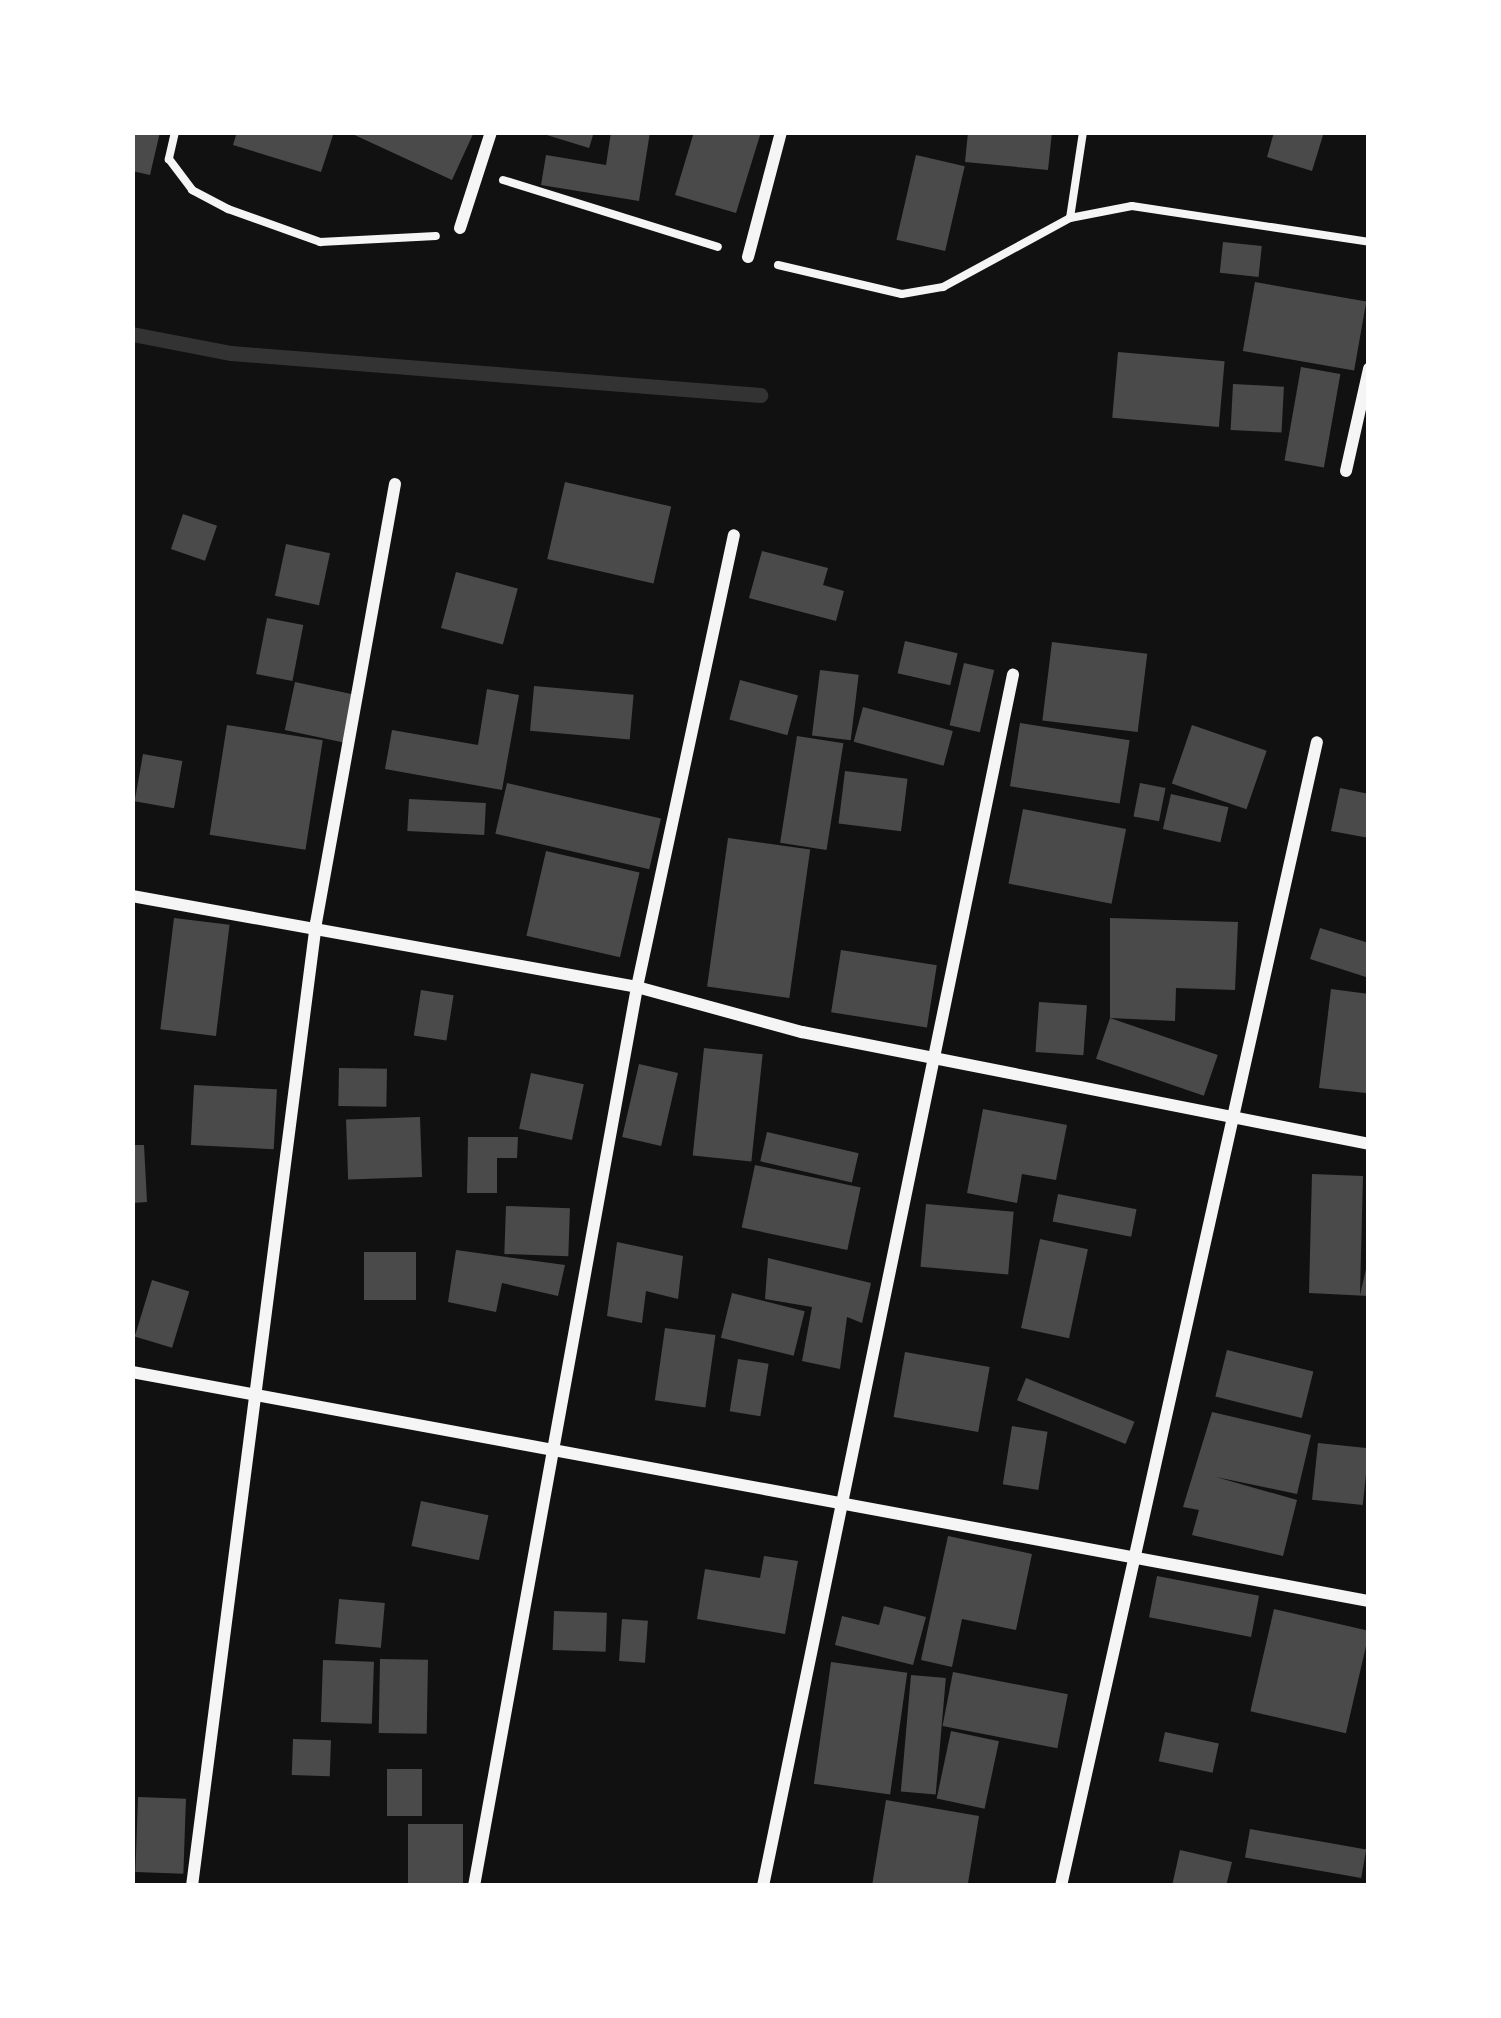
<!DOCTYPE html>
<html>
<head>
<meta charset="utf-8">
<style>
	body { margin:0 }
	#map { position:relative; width:1501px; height:2018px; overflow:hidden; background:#111; font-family:Manrope,sans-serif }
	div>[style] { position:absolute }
	.stream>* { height:15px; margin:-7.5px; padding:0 7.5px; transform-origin:7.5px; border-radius:7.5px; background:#333 }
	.building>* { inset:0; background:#4a4a4a; transform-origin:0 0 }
	.path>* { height:8px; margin:-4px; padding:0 4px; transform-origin:4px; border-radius:4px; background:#f5f5f5 }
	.minor>* { height:12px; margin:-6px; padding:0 6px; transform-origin:6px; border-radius:6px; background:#f5f5f5 }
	span { translate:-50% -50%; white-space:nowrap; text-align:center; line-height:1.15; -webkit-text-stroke:10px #fff; paint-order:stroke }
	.frame { position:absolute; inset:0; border:135px solid #fff; pointer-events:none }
</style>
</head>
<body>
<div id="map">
	<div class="stream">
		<div style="left:132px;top:334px;width:101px;rotate:10.9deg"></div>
		<div style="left:231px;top:353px;width:531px;rotate:4.54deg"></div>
	</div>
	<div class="building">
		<div style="clip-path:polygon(132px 132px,160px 132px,150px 175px,132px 171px)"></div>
		<div style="clip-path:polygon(237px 132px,334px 132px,321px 172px,233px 145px)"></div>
		<div style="clip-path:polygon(348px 132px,474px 132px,452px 180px)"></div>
		<div style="clip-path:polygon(537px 132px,594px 132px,589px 148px)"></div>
		<div style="clip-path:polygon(611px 132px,650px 132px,639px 201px,541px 185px,546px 155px,606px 165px)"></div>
		<div style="clip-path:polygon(694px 132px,761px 132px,736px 213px,675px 195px)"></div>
		<div style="clip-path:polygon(968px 132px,1052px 132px,1048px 170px,965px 162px)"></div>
		<div style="clip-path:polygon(1274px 132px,1324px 132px,1312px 171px,1267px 157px)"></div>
		<div style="left:916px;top:155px;width:50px;height:87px;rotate:13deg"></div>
		<div style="left:1223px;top:242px;width:39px;height:31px;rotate:6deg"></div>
		<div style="left:1255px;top:282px;width:113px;height:70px;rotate:10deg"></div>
		<div style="left:1118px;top:352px;width:107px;height:66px;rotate:5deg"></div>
		<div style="left:1301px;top:367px;width:40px;height:95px;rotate:10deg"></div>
		<div style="left:1233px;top:384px;width:51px;height:46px;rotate:3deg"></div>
		<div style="left:565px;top:482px;width:109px;height:79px;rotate:13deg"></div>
		<div style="left:183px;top:514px;width:36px;height:37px;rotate:19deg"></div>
		<div style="left:286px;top:544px;width:45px;height:53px;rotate:12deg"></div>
		<div style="clip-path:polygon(762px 551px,828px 568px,823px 585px,844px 591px,836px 621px,749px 598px)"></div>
		<div style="left:456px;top:572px;width:64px;height:58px;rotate:15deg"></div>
		<div style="left:267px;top:618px;width:37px;height:57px;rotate:11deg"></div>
		<div style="left:905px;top:641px;width:54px;height:33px;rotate:13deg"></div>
		<div style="left:1052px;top:642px;width:96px;height:79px;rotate:7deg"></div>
		<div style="left:964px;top:663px;width:31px;height:64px;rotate:13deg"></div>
		<div style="left:820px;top:670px;width:39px;height:66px;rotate:7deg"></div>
		<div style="left:740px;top:680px;width:60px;height:41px;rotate:15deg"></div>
		<div style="left:295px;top:682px;width:60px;height:49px;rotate:12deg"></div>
		<div style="left:534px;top:686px;width:100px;height:45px;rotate:5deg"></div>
		<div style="clip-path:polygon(487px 689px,519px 695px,502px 790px,385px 769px,392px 730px,478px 745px)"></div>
		<div style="left:863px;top:707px;width:93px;height:36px;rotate:15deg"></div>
		<div style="left:1020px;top:723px;width:111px;height:64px;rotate:9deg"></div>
		<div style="left:227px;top:725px;width:97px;height:111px;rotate:9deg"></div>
		<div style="left:1192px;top:725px;width:79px;height:62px;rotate:19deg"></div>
		<div style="left:797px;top:736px;width:47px;height:108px;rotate:9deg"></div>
		<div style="left:143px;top:754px;width:40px;height:48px;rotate:10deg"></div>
		<div style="left:845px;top:771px;width:63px;height:53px;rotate:7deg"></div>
		<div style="left:507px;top:783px;width:158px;height:52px;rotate:13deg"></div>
		<div style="left:1140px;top:783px;width:26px;height:34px;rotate:11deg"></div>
		<div style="clip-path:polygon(1340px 788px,1369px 794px,1369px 838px,1331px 831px)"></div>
		<div style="left:1171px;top:794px;width:59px;height:36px;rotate:13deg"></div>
		<div style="left:409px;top:799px;width:77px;height:32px;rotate:3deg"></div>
		<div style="left:1023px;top:809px;width:105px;height:76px;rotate:11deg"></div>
		<div style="left:728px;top:838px;width:83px;height:150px;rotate:8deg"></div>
		<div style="left:546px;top:851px;width:96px;height:87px;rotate:13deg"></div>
		<div style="left:174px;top:918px;width:56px;height:112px;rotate:7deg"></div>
		<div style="clip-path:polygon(1110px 918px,1238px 922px,1235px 990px,1176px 988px,1175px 1021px,1110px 1018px)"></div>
		<div style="clip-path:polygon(1320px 928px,1369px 943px,1369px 978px,1310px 959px)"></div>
		<div style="left:841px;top:950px;width:97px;height:63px;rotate:9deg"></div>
		<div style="clip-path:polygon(1331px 989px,1369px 994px,1366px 1093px,1319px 1088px)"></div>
		<div style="left:421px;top:990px;width:33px;height:46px;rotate:9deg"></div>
		<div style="left:1039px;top:1002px;width:48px;height:50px;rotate:4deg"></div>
		<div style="left:1110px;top:1018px;width:114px;height:43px;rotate:19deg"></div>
		<div style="left:704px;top:1048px;width:59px;height:108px;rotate:6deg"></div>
		<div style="left:639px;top:1064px;width:40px;height:75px;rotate:13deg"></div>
		<div style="left:339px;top:1068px;width:48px;height:38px;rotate:1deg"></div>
		<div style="left:531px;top:1073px;width:54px;height:57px;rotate:12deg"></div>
		<div style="left:194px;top:1085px;width:83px;height:60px;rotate:3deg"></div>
		<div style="clip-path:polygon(983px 1109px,1067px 1125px,1056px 1180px,1022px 1174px,1017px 1203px,967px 1193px)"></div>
		<div style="left:420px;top:1117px;width:60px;height:74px;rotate:88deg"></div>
		<div style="left:767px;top:1132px;width:94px;height:30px;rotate:13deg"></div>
		<div style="clip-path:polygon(468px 1137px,518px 1137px,517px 1158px,497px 1158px,497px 1193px,467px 1193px)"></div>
		<div style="clip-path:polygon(132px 1145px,144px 1145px,147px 1202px,132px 1203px)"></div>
		<div style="left:755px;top:1165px;width:108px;height:64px;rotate:12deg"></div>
		<div style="clip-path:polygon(1312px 1174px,1363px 1176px,1360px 1295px,1369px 1256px,1369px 1296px,1309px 1293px)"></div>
		<div style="left:1058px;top:1194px;width:80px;height:28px;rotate:11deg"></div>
		<div style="left:926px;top:1204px;width:88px;height:63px;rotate:5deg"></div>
		<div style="left:506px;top:1206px;width:64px;height:48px;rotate:2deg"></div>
		<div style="left:1040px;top:1239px;width:49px;height:91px;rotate:12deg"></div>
		<div style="clip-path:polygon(617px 1242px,683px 1256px,678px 1299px,646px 1291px,642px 1323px,607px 1316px)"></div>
		<div style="clip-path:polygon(456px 1250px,565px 1265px,558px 1296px,502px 1283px,496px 1312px,448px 1302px)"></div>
		<div style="left:364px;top:1252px;width:52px;height:48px"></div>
		<div style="clip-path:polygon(768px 1258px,871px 1283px,862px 1323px,847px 1317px,840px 1369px,802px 1361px,812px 1307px,765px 1299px)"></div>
		<div style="left:152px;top:1280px;width:39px;height:59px;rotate:17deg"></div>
		<div style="left:732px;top:1293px;width:75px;height:46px;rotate:14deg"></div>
		<div style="left:665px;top:1328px;width:51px;height:73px;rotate:8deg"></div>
		<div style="left:1227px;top:1350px;width:89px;height:48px;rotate:14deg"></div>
		<div style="left:905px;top:1352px;width:86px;height:66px;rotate:10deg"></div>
		<div style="left:738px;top:1359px;width:31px;height:53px;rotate:9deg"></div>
		<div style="left:1026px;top:1378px;width:117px;height:24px;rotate:22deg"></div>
		<div style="clip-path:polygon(1212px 1412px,1311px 1435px,1297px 1494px,1216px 1477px,1297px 1500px,1283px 1556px,1192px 1535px,1199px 1510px,1183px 1507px)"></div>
		<div style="left:1012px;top:1426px;width:36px;height:59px;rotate:9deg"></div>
		<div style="left:1318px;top:1443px;width:51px;height:57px;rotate:6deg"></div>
		<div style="left:421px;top:1501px;width:69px;height:46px;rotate:12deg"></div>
		<div style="clip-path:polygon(948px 1536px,1032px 1554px,1016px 1630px,962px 1619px,952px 1667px,921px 1660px)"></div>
		<div style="clip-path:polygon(764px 1556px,798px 1561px,785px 1634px,697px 1619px,705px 1569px,760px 1578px)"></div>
		<div style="left:1157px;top:1576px;width:104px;height:42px;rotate:11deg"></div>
		<div style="left:339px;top:1599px;width:46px;height:45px;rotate:5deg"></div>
		<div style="clip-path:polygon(884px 1606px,926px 1617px,913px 1665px,835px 1645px,842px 1616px,879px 1625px)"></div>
		<div style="left:1274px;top:1609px;width:98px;height:105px;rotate:13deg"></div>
		<div style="left:554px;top:1611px;width:53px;height:39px;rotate:2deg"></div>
		<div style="left:622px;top:1619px;width:26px;height:42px;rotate:4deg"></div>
		<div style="left:380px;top:1659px;width:48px;height:74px;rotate:1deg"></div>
		<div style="left:323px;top:1660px;width:51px;height:62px;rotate:2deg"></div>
		<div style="left:831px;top:1662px;width:77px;height:123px;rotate:8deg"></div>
		<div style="left:953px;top:1672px;width:117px;height:55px;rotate:11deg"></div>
		<div style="left:911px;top:1675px;width:35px;height:117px;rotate:5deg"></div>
		<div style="left:951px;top:1731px;width:49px;height:69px;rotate:12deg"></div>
		<div style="left:1165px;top:1732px;width:55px;height:30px;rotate:12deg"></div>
		<div style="left:293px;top:1739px;width:38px;height:36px;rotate:2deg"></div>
		<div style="left:387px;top:1769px;width:35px;height:47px"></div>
		<div style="left:138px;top:1797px;width:48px;height:75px;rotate:2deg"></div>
		<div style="clip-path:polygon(886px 1800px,979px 1816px,968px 1883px,872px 1886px)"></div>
		<div style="left:408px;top:1824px;width:55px;height:62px"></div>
		<div style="left:1250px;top:1829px;width:118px;height:29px;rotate:10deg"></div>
		<div style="clip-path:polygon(1180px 1850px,1232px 1862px,1226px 1886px,1172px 1886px)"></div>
	</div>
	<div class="path">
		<div style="left:175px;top:132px;width:28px;rotate:103deg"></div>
		<div style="left:169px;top:159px;width:39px;rotate:53deg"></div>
		<div style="left:192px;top:190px;width:41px;rotate:27.8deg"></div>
		<div style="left:228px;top:209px;width:98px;rotate:19.7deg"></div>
		<div style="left:320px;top:242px;width:116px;rotate:-3deg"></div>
		<div style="left:503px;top:180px;width:225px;rotate:17.3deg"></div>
		<div style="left:1070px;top:218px;width:87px;rotate:-81.4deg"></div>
		<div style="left:778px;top:265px;width:127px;rotate:13.2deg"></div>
		<div style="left:902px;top:294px;width:42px;rotate:-9.7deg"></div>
		<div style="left:943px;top:287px;width:145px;rotate:-28.5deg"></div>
		<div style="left:1070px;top:218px;width:63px;rotate:-11deg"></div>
		<div style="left:1132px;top:206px;width:240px;rotate:8.6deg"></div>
	</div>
	<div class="minor">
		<div style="left:460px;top:228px;width:101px;rotate:-72.1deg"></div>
		<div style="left:748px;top:257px;width:129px;rotate:-75.2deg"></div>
		<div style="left:1346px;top:471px;width:105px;rotate:-77.3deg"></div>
		<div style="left:132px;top:896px;width:513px;rotate:10.21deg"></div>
		<div style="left:637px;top:987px;width:171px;rotate:15.3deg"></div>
		<div style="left:802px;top:1032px;width:578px;rotate:11.17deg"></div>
		<div style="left:132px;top:1372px;width:1258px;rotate:10.49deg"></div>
		<div style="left:192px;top:1886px;width:971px;rotate:-82.66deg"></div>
		<div style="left:316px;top:923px;width:446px;rotate:-79.8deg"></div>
		<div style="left:474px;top:1886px;width:914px;rotate:-79.72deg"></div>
		<div style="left:637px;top:987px;width:462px;rotate:-77.9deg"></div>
		<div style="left:763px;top:1886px;width:1237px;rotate:-78.34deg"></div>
		<div style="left:1061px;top:1886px;width:1172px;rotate:-77.39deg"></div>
	</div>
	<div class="frame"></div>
</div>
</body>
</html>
